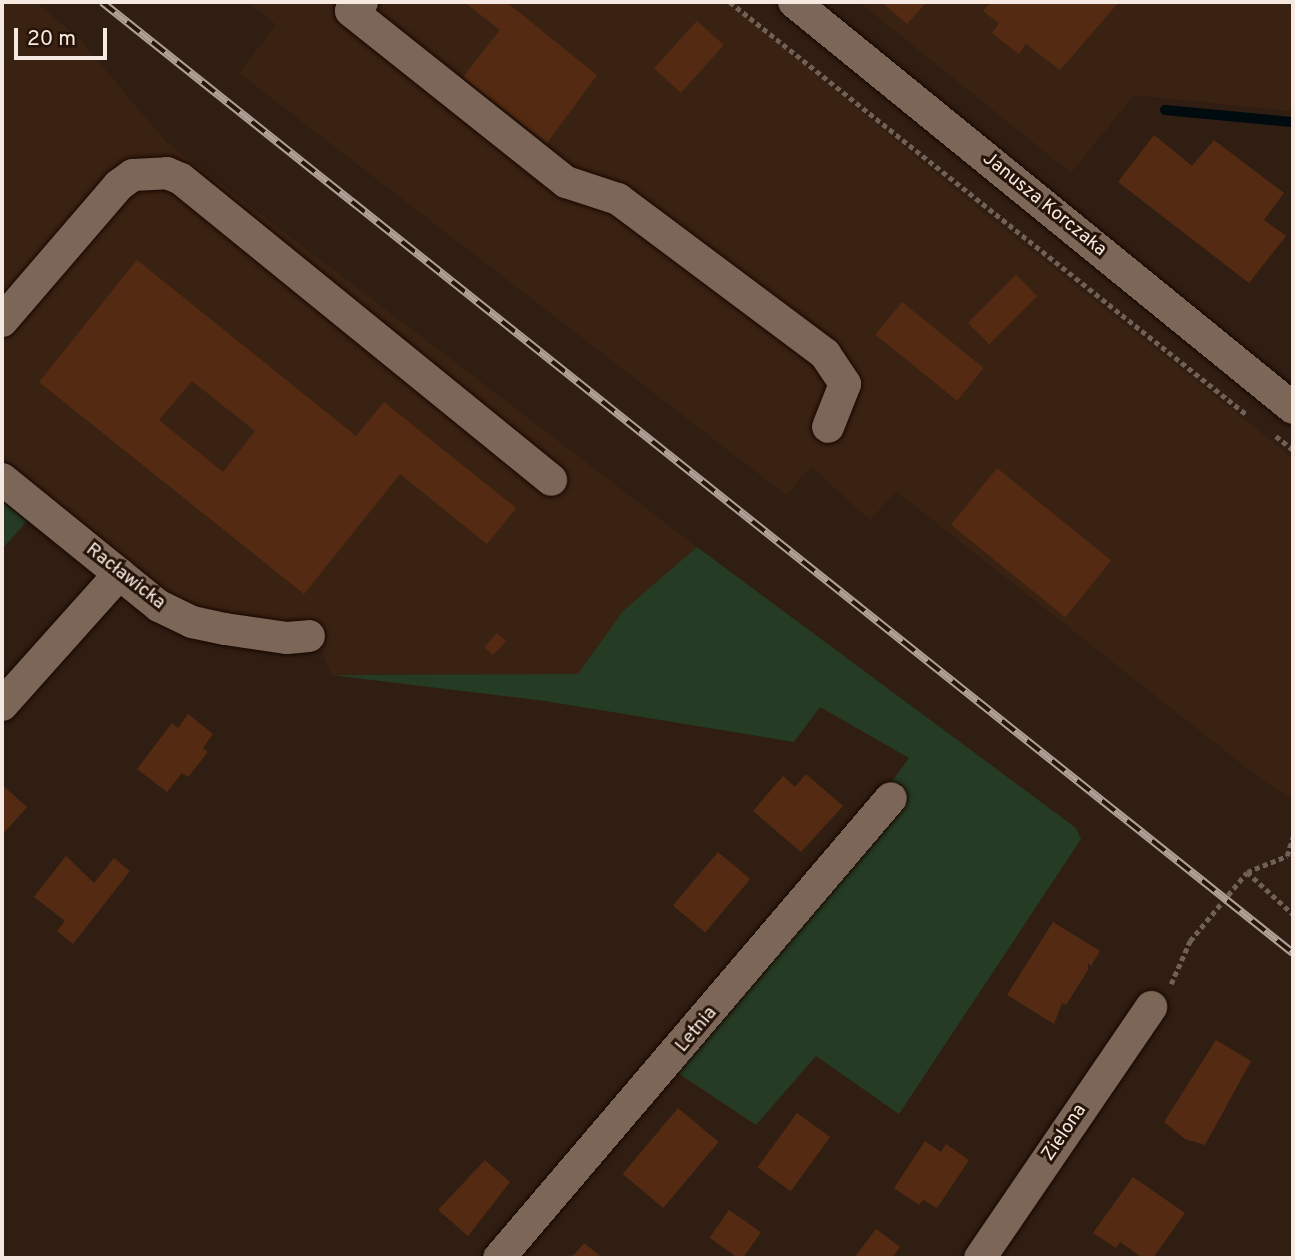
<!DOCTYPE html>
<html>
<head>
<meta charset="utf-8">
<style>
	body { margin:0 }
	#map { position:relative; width:1295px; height:1260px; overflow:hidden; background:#301e12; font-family:Overpass,sans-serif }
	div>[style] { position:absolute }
	.built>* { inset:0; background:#3a2212 }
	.green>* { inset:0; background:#253b23 }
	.stream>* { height:10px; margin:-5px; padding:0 5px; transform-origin:5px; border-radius:5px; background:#000b0f }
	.building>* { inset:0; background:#542b12; transform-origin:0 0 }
	.path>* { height:4.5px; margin-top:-2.25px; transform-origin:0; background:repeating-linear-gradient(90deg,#706055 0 5px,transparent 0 8.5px) }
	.roads { filter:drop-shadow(0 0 2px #170701) drop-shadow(0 0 2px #170701) }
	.minor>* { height:32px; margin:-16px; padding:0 16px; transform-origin:16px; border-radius:16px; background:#7c6658 }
	.rail>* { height:8px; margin-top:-4px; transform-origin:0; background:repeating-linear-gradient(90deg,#261409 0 16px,#afa096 0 32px); box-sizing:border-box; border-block:2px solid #afa096 }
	span { translate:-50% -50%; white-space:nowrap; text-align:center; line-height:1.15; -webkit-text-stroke:6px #261409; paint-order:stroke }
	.street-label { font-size:19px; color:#f6e9e1 }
	.frame { position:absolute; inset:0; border:4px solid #f6e9e1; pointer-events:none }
	.scale { position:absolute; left:14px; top:28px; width:93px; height:32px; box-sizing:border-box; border:4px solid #f6e9e1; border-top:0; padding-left:9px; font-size:21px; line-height:24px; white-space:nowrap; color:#f6e9e1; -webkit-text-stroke:5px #261409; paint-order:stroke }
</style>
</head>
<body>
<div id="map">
	<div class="built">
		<div style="clip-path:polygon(2px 2px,35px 2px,77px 36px,166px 142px,697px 547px,623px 611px,578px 674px,331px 675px,322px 651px,299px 626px,204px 609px,173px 598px,2px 459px)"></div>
		<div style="clip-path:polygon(249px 2px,729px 2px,976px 207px,1293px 458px,1293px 799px,1262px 780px,896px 491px,870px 520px,811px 467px,786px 495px,239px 73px,276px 25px)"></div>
		<div style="clip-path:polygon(859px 2px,1293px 2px,1293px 105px,1289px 111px,1134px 95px,1071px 173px)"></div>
	</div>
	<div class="green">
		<div style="clip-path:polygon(2px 502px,27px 521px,2px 549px)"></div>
		<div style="clip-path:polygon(697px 547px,1076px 828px,1081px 839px,899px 1114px,816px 1056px,756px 1125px,678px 1073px,909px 758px,820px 707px,794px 742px,545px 701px,331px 675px,578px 674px,623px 611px)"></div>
	</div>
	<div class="stream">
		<div style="left:1165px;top:110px;width:129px;rotate:5.4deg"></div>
	</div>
	<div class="building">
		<div style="clip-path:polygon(464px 2px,506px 2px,597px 75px,547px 143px,463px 77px,500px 30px)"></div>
		<div style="clip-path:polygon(888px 2px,927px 2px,907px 24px,885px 5px)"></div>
		<div style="clip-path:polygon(991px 2px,1119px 2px,1060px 70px,1026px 44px,1019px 54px,992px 33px,999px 23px,983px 11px)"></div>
		<div style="left:697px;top:21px;width:36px;height:64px;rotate:42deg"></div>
		<div style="clip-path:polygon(1154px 135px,1192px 166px,1214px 140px,1284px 193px,1264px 220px,1286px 236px,1249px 283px,1118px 182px)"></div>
		<div style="clip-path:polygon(evenodd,137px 260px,356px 436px,384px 402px,516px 508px,487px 544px,400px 474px,304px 594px,39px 382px,137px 260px,192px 381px,255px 431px,223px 472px,159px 420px,192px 381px)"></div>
		<div style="left:1016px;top:275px;width:30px;height:68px;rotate:45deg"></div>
		<div style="left:902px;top:302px;width:105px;height:42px;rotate:39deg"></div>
		<div style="left:997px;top:468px;width:147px;height:73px;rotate:39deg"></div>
		<div style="left:497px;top:633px;width:12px;height:19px;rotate:42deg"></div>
		<div style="clip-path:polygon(188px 714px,213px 734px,203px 748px,208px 752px,188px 777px,182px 773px,167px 792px,137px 769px,172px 723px,178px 728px)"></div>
		<div style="clip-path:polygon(806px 774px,843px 806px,801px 852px,753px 811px,783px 776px,795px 787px)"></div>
		<div style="clip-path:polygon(2px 785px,27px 807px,2px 835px)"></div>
		<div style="left:718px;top:852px;width:42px;height:70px;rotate:40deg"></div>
		<div style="clip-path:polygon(66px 856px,94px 883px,114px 858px,130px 871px,73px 944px,57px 931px,65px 921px,34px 897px)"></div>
		<div style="clip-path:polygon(1053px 922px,1100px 951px,1091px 966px,1088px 963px,1088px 970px,1066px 1005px,1062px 1003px,1054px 1024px,1007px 995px)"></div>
		<div style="clip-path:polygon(1216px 1040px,1251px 1061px,1205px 1145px,1185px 1139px,1164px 1122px)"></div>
		<div style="left:678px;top:1108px;width:53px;height:86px;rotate:40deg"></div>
		<div style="left:797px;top:1113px;width:41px;height:67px;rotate:36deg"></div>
		<div style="clip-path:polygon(925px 1141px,941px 1152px,946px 1144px,969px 1160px,937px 1208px,923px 1200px,919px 1205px,894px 1188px)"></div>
		<div style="clip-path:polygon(485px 1160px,510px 1182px,468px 1236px,438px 1210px)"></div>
		<div style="clip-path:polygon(1133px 1177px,1185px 1213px,1153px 1258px,1143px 1258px,1120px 1242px,1116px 1248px,1093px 1233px)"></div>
		<div style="left:729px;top:1210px;width:39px;height:34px;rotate:35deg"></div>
		<div style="clip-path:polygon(876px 1229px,900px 1247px,892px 1258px,854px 1258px)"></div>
		<div style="clip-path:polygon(584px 1243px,603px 1258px,555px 1258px,574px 1255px)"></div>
	</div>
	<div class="path">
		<div style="left:730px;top:2px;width:660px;rotate:38.61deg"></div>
		<div style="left:1276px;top:436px;width:22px;rotate:39deg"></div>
		<div style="left:1247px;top:872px;width:62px;rotate:42.4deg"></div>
		<div style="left:1171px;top:984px;width:47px;rotate:-66.2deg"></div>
		<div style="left:1190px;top:941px;width:89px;rotate:-50.4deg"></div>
		<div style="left:1247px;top:872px;width:43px;rotate:-21.8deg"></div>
		<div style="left:1287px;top:856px;width:21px;rotate:-73deg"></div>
	</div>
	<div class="roads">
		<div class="minor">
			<div style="left:362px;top:2px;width:14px;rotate:141deg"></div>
			<div style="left:351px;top:11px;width:275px;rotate:38.5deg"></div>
			<div style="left:566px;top:182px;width:55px;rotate:18.1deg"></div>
			<div style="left:618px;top:199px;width:259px;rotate:36.8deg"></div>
			<div style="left:825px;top:354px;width:36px;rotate:56deg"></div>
			<div style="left:845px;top:384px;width:46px;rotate:111.6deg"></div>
			<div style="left:794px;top:2px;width:643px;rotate:39.13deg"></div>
			<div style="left:2px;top:321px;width:179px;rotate:-49.3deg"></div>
			<div style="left:119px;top:185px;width:17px;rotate:-36deg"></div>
			<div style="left:133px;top:175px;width:34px;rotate:-3deg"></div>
			<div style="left:167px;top:173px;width:15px;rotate:23deg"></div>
			<div style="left:181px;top:179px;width:477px;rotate:39.1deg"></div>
			<div style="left:2px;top:479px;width:202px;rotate:39deg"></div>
			<div style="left:159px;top:606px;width:37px;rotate:26deg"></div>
			<div style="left:192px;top:622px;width:34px;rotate:12deg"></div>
			<div style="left:225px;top:629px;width:63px;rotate:8.3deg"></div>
			<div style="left:287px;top:638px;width:22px;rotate:-5deg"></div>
			<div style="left:2px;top:705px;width:176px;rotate:-48.2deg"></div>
			<div style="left:499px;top:1258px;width:604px;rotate:-49.56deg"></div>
			<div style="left:980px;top:1258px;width:304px;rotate:-55.7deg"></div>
		</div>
	</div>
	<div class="rail">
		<div style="left:102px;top:2px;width:1524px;rotate:38.61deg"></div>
	</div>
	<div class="street-label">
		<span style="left:1044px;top:205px;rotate:39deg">Janusza Korczaka</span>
		<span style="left:125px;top:577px;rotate:38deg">Racławicka</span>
		<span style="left:697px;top:1030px;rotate:-50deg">Letnia</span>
		<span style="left:1065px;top:1133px;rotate:-56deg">Zielona</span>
	</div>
	<div class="frame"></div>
	<div class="scale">20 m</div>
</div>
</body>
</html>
